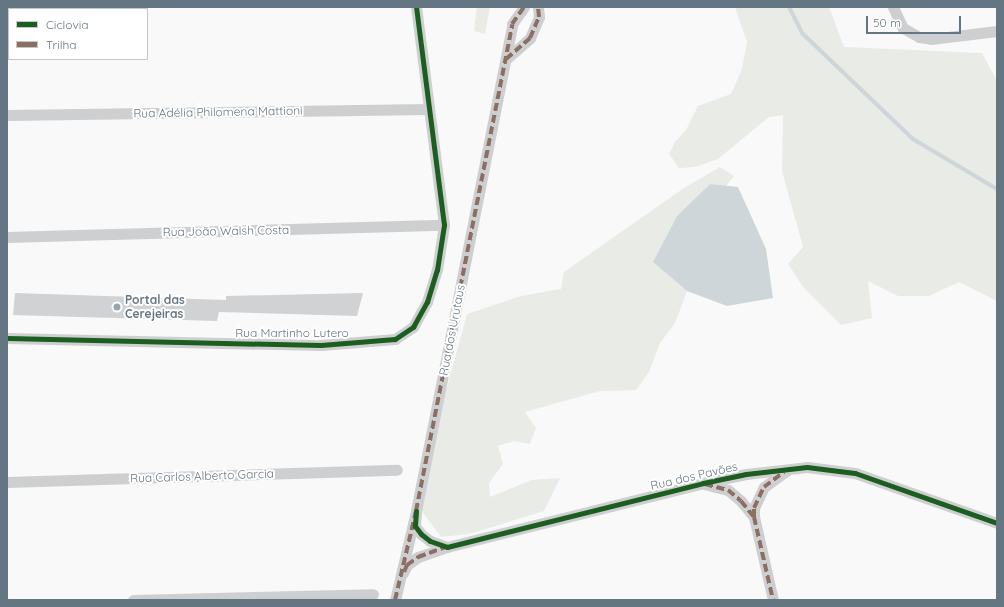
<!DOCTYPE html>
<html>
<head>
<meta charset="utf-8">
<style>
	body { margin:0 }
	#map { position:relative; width:1004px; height:607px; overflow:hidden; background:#f9f9f9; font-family:Quicksand,sans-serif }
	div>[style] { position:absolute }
	.green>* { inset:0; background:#e8ebe6 }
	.water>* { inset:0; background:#ced6d9 }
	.stream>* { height:4px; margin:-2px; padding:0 2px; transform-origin:2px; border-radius:2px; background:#ced6d9 }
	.building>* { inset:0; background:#d0d2d3 }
	.minor>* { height:11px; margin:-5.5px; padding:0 5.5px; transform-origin:5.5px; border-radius:5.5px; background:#cecfd0 }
	.quiet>* { height:4px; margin-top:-2px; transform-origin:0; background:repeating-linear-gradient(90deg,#8d6e63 0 8px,transparent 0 12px) }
	.cycleway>* { height:5px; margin:-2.5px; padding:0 2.5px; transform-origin:2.5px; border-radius:2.5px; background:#1b5e20 }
	.dots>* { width:11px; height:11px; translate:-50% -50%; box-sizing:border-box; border:2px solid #fff; border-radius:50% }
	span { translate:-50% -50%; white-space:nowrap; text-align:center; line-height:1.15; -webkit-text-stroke:4px #fff; paint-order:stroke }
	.street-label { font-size:12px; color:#657683 }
	.poi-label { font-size:12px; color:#657683; font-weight:700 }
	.left { translate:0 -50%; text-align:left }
	.frame { position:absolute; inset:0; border:8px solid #657683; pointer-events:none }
	.legend { position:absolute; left:8px; top:8px; width:140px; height:52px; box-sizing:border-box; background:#fff; border:1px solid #c1c8cd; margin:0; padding:5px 7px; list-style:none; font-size:12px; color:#657683 }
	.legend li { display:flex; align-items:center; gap:8px; height:20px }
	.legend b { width:20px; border:1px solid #c1c8cd }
	.scale { position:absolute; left:866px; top:16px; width:95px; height:18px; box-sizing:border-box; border:2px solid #657683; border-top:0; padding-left:5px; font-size:12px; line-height:14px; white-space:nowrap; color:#657683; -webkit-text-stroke:3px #fff; paint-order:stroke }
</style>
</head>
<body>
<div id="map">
	<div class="green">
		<div style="clip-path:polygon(477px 7px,490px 7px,485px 34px,474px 31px)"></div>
		<div style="clip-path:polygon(735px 7px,829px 7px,844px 47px,982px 53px,997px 81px,997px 301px,959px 282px,929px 296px,898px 296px,868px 281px,872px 318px,841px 325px,803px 287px,788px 264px,803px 247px,782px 171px,783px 115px,769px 117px,718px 159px,695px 167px,679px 168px,669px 154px,675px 142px,686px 130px,698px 106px,731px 94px,742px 69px,747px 42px)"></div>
		<div style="clip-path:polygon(720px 167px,734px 176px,726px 186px,710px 184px,677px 216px,653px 262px,687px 291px,675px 323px,660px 343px,649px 372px,636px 390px,600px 391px,525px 412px,536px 428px,530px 444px,514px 441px,498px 446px,503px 464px,489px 483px,490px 497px,532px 480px,560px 478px,544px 511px,469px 534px,441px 537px,421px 510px,446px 391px,467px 314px,521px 296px,561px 289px,564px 272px,684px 188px)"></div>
	</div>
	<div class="water">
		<div style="clip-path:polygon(710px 184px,738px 187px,766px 249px,773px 298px,727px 306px,687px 291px,653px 262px,677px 216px)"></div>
	</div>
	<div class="stream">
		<div style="left:789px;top:7px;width:30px;rotate:63deg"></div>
		<div style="left:803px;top:34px;width:152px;rotate:43.7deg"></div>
		<div style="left:913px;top:139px;width:98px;rotate:30.8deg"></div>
	</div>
	<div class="building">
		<div style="clip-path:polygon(15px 293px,226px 300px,226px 296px,363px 293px,357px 316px,219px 312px,217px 321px,13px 315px)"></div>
	</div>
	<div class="minor">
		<div style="left:893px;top:7px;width:23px;rotate:65deg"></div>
		<div style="left:903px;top:28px;width:18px;rotate:29deg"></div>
		<div style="left:919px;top:37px;width:12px;rotate:9deg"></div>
		<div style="left:931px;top:39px;width:66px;rotate:-6.9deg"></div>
		<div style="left:506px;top:59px;width:32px;rotate:-41deg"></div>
		<div style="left:530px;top:38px;width:23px;rotate:-67deg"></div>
		<div style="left:539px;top:17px;width:10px;rotate:-96deg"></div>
		<div style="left:7px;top:115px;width:421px;rotate:-0.8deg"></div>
		<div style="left:7px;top:237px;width:437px;rotate:-1.6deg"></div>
		<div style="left:7px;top:338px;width:314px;rotate:1.3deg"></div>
		<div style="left:321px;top:345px;width:74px;rotate:-4.6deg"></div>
		<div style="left:395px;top:339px;width:22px;rotate:-34deg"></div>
		<div style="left:413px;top:327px;width:29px;rotate:-61deg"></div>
		<div style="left:427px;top:302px;width:34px;rotate:-73deg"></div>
		<div style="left:437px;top:270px;width:46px;rotate:-81.2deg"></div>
		<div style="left:444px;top:225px;width:220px;rotate:-97.3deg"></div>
		<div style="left:7px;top:482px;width:390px;rotate:-1.8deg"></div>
		<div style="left:704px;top:484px;width:25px;rotate:14deg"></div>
		<div style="left:728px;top:490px;width:17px;rotate:40deg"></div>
		<div style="left:741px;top:501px;width:21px;rotate:51deg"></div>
		<div style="left:754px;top:517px;width:85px;rotate:77.1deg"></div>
		<div style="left:416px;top:511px;width:15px;rotate:94deg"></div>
		<div style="left:415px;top:526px;width:10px;rotate:53deg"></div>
		<div style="left:421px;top:534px;width:11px;rotate:38deg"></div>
		<div style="left:430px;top:541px;width:18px;rotate:19deg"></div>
		<div style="left:447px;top:547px;width:264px;rotate:-14deg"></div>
		<div style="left:703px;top:483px;width:44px;rotate:-11.8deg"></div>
		<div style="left:746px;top:474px;width:61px;rotate:-6.5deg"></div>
		<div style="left:807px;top:467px;width:48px;rotate:7.1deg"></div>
		<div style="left:855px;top:473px;width:151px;rotate:19.4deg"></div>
		<div style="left:754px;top:517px;width:9px;rotate:-90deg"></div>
		<div style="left:754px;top:508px;width:23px;rotate:-65deg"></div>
		<div style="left:764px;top:487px;width:29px;rotate:-36deg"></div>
		<div style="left:403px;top:573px;width:9px;rotate:-63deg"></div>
		<div style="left:407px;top:565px;width:14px;rotate:-36deg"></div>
		<div style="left:418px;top:557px;width:31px;rotate:-19deg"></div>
		<div style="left:133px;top:600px;width:240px;rotate:-1.4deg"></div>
		<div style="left:395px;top:600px;width:91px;rotate:-76.7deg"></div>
		<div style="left:416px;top:511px;width:496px;rotate:-78.8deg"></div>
		<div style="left:512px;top:24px;width:21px;rotate:-55deg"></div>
	</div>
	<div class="quiet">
		<div style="left:506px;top:59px;width:32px;rotate:-41deg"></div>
		<div style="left:530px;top:38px;width:23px;rotate:-67deg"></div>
		<div style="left:539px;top:17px;width:10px;rotate:-96deg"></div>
		<div style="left:705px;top:484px;width:24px;rotate:15deg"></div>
		<div style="left:728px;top:490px;width:17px;rotate:40deg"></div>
		<div style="left:741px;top:501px;width:21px;rotate:51deg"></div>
		<div style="left:754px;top:517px;width:85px;rotate:77.1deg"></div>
		<div style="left:754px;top:517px;width:9px;rotate:-90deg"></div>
		<div style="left:754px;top:508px;width:23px;rotate:-65deg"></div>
		<div style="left:764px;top:487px;width:25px;rotate:-37deg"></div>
		<div style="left:404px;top:572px;width:8px;rotate:-67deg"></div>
		<div style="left:407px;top:565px;width:14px;rotate:-36deg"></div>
		<div style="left:418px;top:557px;width:29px;rotate:-20deg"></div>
		<div style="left:395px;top:600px;width:91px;rotate:-76.7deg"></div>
		<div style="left:416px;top:511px;width:496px;rotate:-78.8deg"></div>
		<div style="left:512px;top:24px;width:21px;rotate:-55deg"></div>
	</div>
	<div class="cycleway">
		<div style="left:7px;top:338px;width:314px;rotate:1.3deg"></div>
		<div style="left:321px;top:345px;width:74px;rotate:-4.6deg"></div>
		<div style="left:395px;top:339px;width:22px;rotate:-34deg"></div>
		<div style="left:413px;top:327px;width:29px;rotate:-61deg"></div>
		<div style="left:427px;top:302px;width:34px;rotate:-73deg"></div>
		<div style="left:437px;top:270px;width:46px;rotate:-81.2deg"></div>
		<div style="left:444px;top:225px;width:220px;rotate:-97.3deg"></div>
		<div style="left:416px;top:511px;width:15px;rotate:94deg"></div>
		<div style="left:415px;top:526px;width:10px;rotate:53deg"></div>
		<div style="left:421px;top:534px;width:11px;rotate:38deg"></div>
		<div style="left:430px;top:541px;width:18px;rotate:19deg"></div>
		<div style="left:447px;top:547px;width:264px;rotate:-14deg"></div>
		<div style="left:703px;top:483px;width:44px;rotate:-11.8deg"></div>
		<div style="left:746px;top:474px;width:61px;rotate:-6.5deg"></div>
		<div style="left:807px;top:467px;width:48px;rotate:7.1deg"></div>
		<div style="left:855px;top:473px;width:151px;rotate:19.4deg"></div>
	</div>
	<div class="dots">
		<div style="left:117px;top:307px;background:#99a4ac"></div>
	</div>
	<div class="street-label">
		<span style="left:218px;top:112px;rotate:-1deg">Rua Adélia Philomena Mattioni</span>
		<span style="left:226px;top:231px;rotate:-1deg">Rua João Walsh Costa</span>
		<span style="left:452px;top:330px;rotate:-79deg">Rua dos Urutaus</span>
		<span style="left:292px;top:333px">Rua Martinho Lutero</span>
		<span style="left:202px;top:476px;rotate:-2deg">Rua Carlos Alberto Garcia</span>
		<span style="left:694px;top:476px;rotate:-13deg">Rua dos Pavões</span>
	</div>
	<div class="poi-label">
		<span class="left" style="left:125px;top:307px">Portal das<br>Cerejeiras</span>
	</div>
	<div class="frame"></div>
	<ul class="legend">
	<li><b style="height:5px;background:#1b5e20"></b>Ciclovia</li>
	<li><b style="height:5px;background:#8d6e63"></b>Trilha</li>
	</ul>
	<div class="scale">50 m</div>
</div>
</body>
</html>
